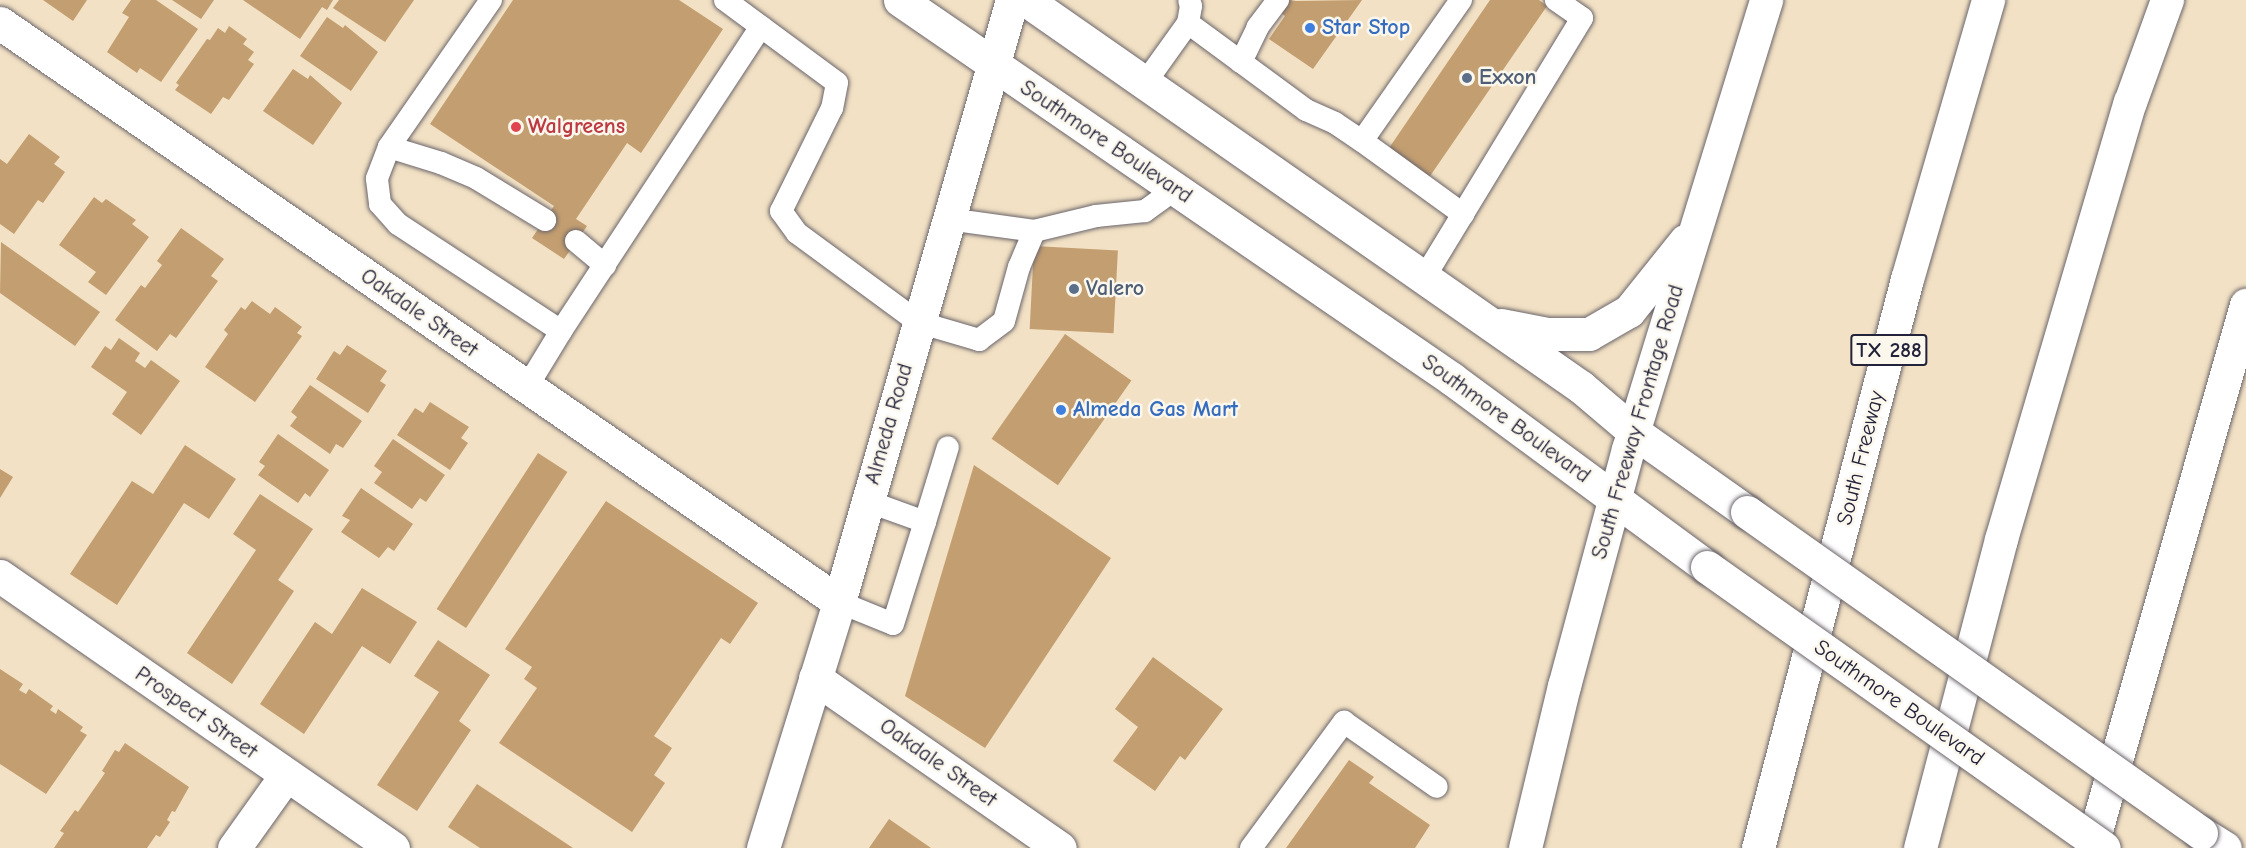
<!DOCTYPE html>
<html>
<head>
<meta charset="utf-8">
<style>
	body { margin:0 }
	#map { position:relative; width:2246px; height:848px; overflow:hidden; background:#f2e1c4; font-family:"Comic Neue",sans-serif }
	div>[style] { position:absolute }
	.building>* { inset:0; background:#c39e70; transform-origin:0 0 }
	.roads { filter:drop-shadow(0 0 2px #6b656b) drop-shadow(0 0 2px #6b656b) }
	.service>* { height:22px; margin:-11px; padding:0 11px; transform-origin:11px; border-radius:11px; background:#fff }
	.minor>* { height:33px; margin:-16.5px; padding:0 16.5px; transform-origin:16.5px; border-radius:16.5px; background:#fff }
	.secondary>* { height:33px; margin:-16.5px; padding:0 16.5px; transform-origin:16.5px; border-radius:16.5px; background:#fff }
	.primary>* { height:33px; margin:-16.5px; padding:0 16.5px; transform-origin:16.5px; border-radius:16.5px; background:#fff }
	.motorway>* { height:33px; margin:-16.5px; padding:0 16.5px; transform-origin:16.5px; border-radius:16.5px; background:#fff }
	.bridges { filter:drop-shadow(0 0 2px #6b656b) drop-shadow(0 0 2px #6b656b) }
	.secondary-bridge>* { height:33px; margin:-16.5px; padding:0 16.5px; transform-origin:16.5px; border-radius:16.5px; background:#fff }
	.dots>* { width:16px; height:16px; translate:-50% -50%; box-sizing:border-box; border:3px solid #fbf7ec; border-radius:50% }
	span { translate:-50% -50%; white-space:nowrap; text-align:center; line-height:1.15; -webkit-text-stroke:5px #fbf7ec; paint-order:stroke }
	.shield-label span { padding:2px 4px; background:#fbf7ec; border:2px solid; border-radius:4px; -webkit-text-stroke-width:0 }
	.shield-label { font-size:21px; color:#22223b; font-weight:700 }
	.shop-label { font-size:22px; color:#366cbe; font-weight:700 }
	.left { translate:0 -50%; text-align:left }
	.service-label { font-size:22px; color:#4e5e75; font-weight:700 }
	.health-label { font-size:22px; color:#be3a42; font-weight:700 }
	.street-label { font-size:22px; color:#22223b }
</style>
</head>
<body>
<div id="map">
	<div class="building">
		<div style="clip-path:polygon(43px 0,87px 0,73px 21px)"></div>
		<div style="clip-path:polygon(131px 0,156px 0,198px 29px,161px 82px,140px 68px,137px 73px,107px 52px,129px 17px,122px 13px)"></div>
		<div style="clip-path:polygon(172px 0,214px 0,201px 19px)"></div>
		<div style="clip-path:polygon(243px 0,333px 0,327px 10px,322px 7px,300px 39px)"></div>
		<div style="clip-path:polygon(339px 0,414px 0,385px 42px,333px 8px)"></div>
		<div style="clip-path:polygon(513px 0,679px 0,723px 29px,641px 153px,627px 143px,576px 219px,587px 226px,564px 259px,532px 238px,554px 206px,430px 124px)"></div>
		<div style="clip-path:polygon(1289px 0,1296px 1px,1362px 0,1313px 69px,1269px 39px,1285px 16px,1280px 12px)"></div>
		<div style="clip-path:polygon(1490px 0,1539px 0,1547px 6px,1428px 179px,1387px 151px)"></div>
		<div style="clip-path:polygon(327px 17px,343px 28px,345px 25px,378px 52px,351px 91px,300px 56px)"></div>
		<div style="clip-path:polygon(229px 26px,247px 39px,243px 44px,254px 52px,248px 60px,254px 64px,229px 100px,223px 97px,211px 114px,175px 90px,179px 85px,176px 83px,207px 39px,210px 40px,218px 28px,225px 33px)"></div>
		<div style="clip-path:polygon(293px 69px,308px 79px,310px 75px,342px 103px,313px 145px,263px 111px)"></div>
		<div style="clip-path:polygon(29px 134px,60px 157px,54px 164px,65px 172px,43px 203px,38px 200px,14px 234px,0 224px,0 159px,7px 164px)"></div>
		<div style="clip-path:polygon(94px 197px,102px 203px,106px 199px,136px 220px,132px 224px,149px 237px,106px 295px,88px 282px,96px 272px,59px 245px)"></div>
		<div style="clip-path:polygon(181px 228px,224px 259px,211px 276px,218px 281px,176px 338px,170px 334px,157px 351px,115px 320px,141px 285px,145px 288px,162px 265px,157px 261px)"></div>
		<div style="clip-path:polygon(1px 242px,100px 312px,75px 346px,0 293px)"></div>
		<div style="left:1034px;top:246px;width:84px;height:83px;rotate:3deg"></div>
		<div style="clip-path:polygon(252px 301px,270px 314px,275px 307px,302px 327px,297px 333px,302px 336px,255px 402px,205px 367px,228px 334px,224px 330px,241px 307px,245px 310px)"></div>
		<div style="left:1065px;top:334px;width:81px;height:128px;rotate:35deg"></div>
		<div style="clip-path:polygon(119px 338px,140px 353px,135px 361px,145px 368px,151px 360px,180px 381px,141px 435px,112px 414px,127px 392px,91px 367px,105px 346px,111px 350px)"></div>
		<div style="clip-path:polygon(347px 345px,387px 371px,380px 381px,386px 385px,368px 413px,316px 379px,334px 351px,340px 355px)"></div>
		<div style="clip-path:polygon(310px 385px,362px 421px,343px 448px,336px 444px,330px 454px,290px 426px,297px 417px,291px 412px)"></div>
		<div style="clip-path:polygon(430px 402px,469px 427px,461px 438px,468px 443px,450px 470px,397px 435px,415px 408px,423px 413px)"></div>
		<div style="clip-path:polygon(278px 434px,329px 470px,310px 497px,305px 493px,298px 503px,258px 475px,265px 466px,259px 462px)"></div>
		<div style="clip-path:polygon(393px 439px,445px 475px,426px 502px,420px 498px,412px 509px,374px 483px,382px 472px,374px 466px)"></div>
		<div style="clip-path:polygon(185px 445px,236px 479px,209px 519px,184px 503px,117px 605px,70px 574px,132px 481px,153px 494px)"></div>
		<div style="left:538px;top:453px;width:35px;height:186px;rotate:33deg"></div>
		<div style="clip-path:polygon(974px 465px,1111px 558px,985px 748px,905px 696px)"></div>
		<div style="clip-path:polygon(0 469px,13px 477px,0 498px)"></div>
		<div style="clip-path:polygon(361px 488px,413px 524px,394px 551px,388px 547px,379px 558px,341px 532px,350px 520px,342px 516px)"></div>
		<div style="clip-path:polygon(260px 494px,313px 529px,278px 580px,294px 591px,232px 684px,187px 653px,256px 550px,233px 534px)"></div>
		<div style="clip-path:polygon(606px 501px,758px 603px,730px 644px,721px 638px,654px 736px,672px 748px,654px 775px,665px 783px,632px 832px,499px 743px,537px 688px,524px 679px,532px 667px,505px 649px)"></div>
		<div style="clip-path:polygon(362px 588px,417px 622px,390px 664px,362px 646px,304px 734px,260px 704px,315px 622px,332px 634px)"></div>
		<div style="clip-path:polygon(438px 640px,490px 675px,459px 721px,471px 730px,417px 811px,377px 785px,439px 692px,414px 676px)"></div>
		<div style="clip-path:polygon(1153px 657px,1223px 709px,1185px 760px,1180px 756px,1155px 791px,1113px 761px,1138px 727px,1115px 709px)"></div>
		<div style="clip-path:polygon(0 669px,23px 684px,19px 690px,26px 694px,29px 689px,53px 706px,50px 710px,56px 714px,58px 709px,83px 727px,80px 731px,87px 735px,46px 794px,0 764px)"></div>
		<div style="clip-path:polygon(125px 743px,189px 787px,175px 812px,172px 811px,167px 820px,170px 822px,160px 837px,156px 835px,147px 848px,54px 848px,64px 833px,60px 831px,75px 810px,78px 812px,105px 773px,102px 771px,115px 750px,119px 752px)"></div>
		<div style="clip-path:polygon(1349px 760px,1374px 777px,1369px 783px,1430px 825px,1415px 848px,1286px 848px)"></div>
		<div style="clip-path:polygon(477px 784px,573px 848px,480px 848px,448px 827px)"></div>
		<div style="clip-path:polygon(889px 819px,931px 848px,869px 848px)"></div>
	</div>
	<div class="roads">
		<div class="service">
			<div style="left:491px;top:0;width:179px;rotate:124.8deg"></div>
			<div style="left:389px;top:147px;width:34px;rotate:111deg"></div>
			<div style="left:377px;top:179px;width:25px;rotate:83deg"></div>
			<div style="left:380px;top:204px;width:27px;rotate:48deg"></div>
			<div style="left:398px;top:224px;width:195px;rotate:33.3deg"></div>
			<div style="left:561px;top:331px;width:364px;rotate:-56.7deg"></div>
			<div style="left:725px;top:0;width:139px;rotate:36.5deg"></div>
			<div style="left:837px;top:83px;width:25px;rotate:101deg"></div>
			<div style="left:832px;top:108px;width:115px;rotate:116.3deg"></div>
			<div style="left:781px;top:211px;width:27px;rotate:54deg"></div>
			<div style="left:797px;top:233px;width:150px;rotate:36.3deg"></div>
			<div style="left:918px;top:322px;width:64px;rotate:16.4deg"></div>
			<div style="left:979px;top:340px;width:31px;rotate:-37deg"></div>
			<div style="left:1004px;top:321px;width:56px;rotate:-74.5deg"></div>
			<div style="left:1019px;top:267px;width:39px;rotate:-67deg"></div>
			<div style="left:1034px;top:231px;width:64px;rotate:-13.6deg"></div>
			<div style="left:1096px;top:216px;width:49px;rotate:-5.8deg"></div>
			<div style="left:1145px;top:211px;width:37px;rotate:-36deg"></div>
			<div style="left:1278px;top:0;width:34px;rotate:127deg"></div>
			<div style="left:1258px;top:27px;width:39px;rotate:116deg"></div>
			<div style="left:1241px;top:62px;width:81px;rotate:36.4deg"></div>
			<div style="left:1306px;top:110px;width:32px;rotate:24deg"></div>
			<div style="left:1335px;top:123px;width:32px;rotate:34deg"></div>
			<div style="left:1461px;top:0;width:172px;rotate:125.1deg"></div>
			<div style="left:1362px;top:141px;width:125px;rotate:35.9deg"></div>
			<div style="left:1188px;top:23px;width:66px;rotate:36.3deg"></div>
			<div style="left:1145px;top:83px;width:74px;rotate:-54.4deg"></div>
			<div style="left:1188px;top:23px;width:17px;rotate:-80deg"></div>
			<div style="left:1191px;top:6px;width:6px;rotate:-108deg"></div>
			<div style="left:389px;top:147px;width:54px;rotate:17.1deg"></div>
			<div style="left:441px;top:163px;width:38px;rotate:23deg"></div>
			<div style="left:476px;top:178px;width:81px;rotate:31.3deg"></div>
			<div style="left:948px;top:219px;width:87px;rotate:7.9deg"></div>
			<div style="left:576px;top:241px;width:38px;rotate:40deg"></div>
			<div style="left:1424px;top:278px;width:304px;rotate:-58.7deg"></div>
			<div style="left:1582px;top:18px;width:32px;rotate:-145deg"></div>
			<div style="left:527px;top:387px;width:66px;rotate:-58.7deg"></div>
			<div style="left:925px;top:522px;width:78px;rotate:-73deg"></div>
			<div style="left:839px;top:602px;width:58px;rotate:22.2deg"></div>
			<div style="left:893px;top:624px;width:107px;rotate:-72.6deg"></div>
			<div style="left:925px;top:522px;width:62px;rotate:-160.1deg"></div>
			<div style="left:1251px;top:848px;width:157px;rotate:-53.6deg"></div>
			<div style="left:1344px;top:722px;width:113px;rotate:35deg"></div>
		</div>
		<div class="minor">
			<div style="left:0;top:23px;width:1019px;rotate:34.61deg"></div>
			<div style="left:0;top:576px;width:478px;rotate:34.7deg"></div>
			<div style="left:815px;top:678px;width:298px;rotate:34.8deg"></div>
			<div style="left:234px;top:848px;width:90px;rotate:-54.5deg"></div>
		</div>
		<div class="secondary">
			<div style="left:900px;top:0;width:670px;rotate:34.47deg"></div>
			<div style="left:1452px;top:379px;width:317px;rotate:36.4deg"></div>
			<div style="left:1026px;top:0;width:677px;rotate:34.89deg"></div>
			<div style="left:1581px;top:387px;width:70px;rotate:40.3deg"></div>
			<div style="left:1634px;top:432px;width:138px;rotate:35.3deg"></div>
			<div style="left:1501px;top:325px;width:47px;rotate:11.1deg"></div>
			<div style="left:1547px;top:334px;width:42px"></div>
			<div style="left:1589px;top:334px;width:46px;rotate:-29.9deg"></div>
			<div style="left:1629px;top:311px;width:90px;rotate:-51.3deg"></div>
			<div style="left:2201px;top:833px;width:28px;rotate:32deg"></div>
			<div style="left:1525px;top:848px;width:167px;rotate:-76.5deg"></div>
			<div style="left:1564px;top:686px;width:245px;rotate:-74.9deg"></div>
			<div style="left:1628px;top:449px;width:470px;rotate:-72.9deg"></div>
		</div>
		<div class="primary">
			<div style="left:763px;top:848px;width:257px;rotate:-72.8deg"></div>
			<div style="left:839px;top:602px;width:626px;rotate:-73.97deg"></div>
		</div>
		<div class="motorway">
			<div style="left:1758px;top:848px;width:588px;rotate:-75.33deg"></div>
			<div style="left:1907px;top:279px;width:291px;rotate:-73.8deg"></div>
			<div style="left:1920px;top:848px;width:319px;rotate:-75.3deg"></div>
			<div style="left:2001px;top:539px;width:456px;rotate:-73.6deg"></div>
			<div style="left:2130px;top:102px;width:109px;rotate:-70.1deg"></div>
			<div style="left:2091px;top:848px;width:565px;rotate:-74.07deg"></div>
		</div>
	</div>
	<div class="bridges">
		<div class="secondary-bridge">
			<div style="left:1747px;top:512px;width:556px;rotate:35.26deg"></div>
			<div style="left:1707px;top:567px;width:486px;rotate:35.3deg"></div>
		</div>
	</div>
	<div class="dots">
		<div style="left:1310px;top:28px;background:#3f7fe0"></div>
		<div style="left:1467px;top:78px;background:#5c6f8a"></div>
		<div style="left:516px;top:127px;background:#e0444e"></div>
		<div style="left:1074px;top:289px;background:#5c6f8a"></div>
		<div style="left:1061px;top:410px;background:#3f7fe0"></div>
	</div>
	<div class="shield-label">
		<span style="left:1889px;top:350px">TX 288</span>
	</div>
	<div class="shop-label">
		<span class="left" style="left:1322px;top:28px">Star Stop</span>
		<span class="left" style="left:1073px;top:410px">Almeda Gas Mart</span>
	</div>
	<div class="service-label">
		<span class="left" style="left:1479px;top:78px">Exxon</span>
		<span class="left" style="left:1086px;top:289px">Valero</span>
	</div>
	<div class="health-label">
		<span class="left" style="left:528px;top:127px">Walgreens</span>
	</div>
	<div class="street-label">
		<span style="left:1106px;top:142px;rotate:34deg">Southmore Boulevard</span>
		<span style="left:419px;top:313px;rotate:35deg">Oakdale Street</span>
		<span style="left:1506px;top:419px;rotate:36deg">Southmore Boulevard</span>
		<span style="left:1638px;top:422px;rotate:-74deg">South Freeway Frontage Road</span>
		<span style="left:889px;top:424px;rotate:-74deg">Almeda Road</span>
		<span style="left:1861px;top:458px;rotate:-76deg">South Freeway</span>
		<span style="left:1899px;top:703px;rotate:35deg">Southmore Boulevard</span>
		<span style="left:196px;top:713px;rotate:35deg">Prospect Street</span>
		<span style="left:938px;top:763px;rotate:35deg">Oakdale Street</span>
	</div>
</div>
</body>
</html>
